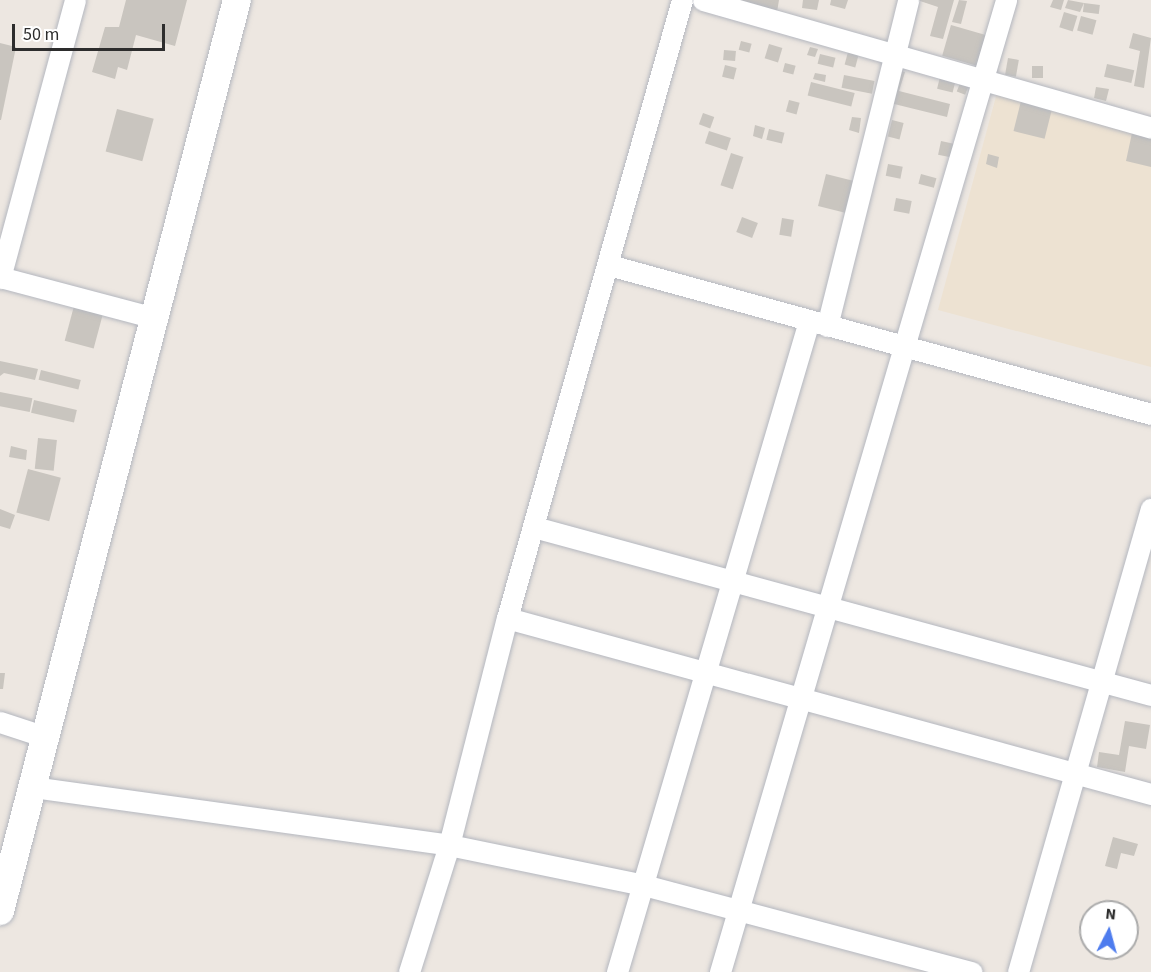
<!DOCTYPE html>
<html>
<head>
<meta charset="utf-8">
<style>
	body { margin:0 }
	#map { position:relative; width:1151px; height:972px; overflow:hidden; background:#ede7e1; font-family:"Source Sans 3",sans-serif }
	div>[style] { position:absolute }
	.education>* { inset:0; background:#ede2d2 }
	.building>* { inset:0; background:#c9c5bf; transform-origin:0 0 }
	.roads { filter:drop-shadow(0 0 2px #b4b7bf) drop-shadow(0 0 2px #b4b7bf) }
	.street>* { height:21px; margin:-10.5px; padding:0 10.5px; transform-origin:10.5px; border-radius:10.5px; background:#fff }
	.secondary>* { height:28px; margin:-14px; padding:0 14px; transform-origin:14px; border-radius:14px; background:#fff }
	span { translate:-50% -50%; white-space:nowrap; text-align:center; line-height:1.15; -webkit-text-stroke:4.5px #fff; paint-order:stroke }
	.north { position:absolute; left:1079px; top:900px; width:60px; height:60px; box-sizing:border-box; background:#fff; border:2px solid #ababab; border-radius:50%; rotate:6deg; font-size:16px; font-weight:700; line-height:24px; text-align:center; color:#2d2d2d }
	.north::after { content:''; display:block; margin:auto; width:21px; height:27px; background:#4e7cee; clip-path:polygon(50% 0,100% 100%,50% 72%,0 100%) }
	.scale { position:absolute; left:12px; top:24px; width:153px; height:27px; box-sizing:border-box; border:3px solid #2d2d2d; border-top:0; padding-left:8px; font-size:18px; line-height:21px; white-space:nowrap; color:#2d2d2d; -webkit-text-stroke:4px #fff; paint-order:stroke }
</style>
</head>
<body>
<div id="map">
	<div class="education">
		<div style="clip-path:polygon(997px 93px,1151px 136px,1151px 367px,938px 310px)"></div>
	</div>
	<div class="building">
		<div style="clip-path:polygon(126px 0,187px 0,175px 46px,136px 35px,127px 70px,118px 67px,115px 79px,92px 72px,105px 27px,119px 27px)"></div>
		<div style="clip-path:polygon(737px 0,779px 0,777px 12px)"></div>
		<div style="clip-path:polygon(803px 0,819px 0,817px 10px,802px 8px)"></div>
		<div style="clip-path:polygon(831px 0,848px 0,845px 9px,830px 5px)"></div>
		<div style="clip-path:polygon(917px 0,954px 0,943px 39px,930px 36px,938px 7px)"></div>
		<div style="clip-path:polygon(959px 0,967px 1px,961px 24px,952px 22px)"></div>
		<div style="clip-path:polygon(1053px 0,1064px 0,1061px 10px,1050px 7px)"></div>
		<div style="clip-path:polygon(1068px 0,1084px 3px,1080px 12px,1065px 8px)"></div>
		<div style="left:1084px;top:3px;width:16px;height:9px;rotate:7deg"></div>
		<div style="left:1064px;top:12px;width:14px;height:16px;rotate:17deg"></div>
		<div style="left:1081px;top:16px;width:16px;height:15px;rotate:15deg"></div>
		<div style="left:951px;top:25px;width:36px;height:32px;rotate:16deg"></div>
		<div style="clip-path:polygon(1133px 33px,1151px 38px,1144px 88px,1134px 86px,1140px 51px,1129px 48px)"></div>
		<div style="left:741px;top:41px;width:11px;height:9px;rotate:15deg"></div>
		<div style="clip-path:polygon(0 43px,16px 47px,1px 120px,0 120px)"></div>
		<div style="left:769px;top:44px;width:14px;height:15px;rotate:17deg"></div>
		<div style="clip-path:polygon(810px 47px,818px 49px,815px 57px,807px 55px)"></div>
		<div style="left:724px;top:50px;width:12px;height:10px;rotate:5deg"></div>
		<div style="left:848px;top:52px;width:11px;height:13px;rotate:15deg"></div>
		<div style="left:820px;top:54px;width:16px;height:10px;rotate:14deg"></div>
		<div style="left:1008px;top:58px;width:11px;height:17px;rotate:10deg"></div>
		<div style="left:785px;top:63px;width:11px;height:9px;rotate:15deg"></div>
		<div style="left:1107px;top:64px;width:28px;height:13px;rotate:13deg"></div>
		<div style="left:725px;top:65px;width:12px;height:12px;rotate:14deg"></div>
		<div style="left:1032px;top:66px;width:11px;height:12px"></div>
		<div style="clip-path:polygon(895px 70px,905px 72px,899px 91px,950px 104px,947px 117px,886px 102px)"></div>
		<div style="clip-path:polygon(815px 73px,826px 75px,825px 82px,813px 79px)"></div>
		<div style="left:844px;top:75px;width:31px;height:13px;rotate:11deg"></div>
		<div style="left:940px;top:77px;width:16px;height:12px;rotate:14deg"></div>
		<div style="left:811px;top:82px;width:45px;height:14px;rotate:14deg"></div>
		<div style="left:960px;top:83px;width:9px;height:9px;rotate:21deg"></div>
		<div style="clip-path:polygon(1096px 87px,1109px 89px,1106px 101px,1094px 98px)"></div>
		<div style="left:789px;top:100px;width:11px;height:12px;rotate:15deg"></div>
		<div style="left:1021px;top:101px;width:32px;height:31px;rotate:14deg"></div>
		<div style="left:117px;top:109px;width:38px;height:44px;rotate:15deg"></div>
		<div style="left:703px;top:113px;width:12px;height:12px;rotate:20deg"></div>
		<div style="clip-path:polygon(852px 117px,861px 118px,859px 133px,849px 130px)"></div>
		<div style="left:892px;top:120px;width:12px;height:17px;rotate:14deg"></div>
		<div style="clip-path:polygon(755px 125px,765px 128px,762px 139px,753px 136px)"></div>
		<div style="left:769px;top:129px;width:16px;height:11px;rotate:14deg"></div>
		<div style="left:709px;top:131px;width:23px;height:13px;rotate:18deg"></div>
		<div style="clip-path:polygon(1132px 133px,1151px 138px,1151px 167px,1126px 161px)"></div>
		<div style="left:941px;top:141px;width:14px;height:14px;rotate:12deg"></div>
		<div style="left:731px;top:153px;width:13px;height:34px;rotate:18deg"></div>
		<div style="clip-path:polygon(988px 154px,999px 157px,997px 168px,986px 164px)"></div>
		<div style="left:888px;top:164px;width:15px;height:12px;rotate:11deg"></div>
		<div style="left:826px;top:174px;width:34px;height:33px;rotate:14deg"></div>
		<div style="left:921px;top:174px;width:16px;height:10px;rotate:15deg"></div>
		<div style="left:896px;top:198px;width:16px;height:13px;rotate:11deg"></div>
		<div style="left:742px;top:217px;width:17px;height:16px;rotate:21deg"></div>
		<div style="left:782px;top:218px;width:12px;height:17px;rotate:9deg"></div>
		<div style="left:74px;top:306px;width:30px;height:36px;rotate:15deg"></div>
		<div style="clip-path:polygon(0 361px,38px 369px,35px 380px,4px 373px,0 376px)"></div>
		<div style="left:41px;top:370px;width:41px;height:10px;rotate:14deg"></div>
		<div style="left:0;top:392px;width:33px;height:14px;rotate:11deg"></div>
		<div style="left:34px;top:400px;width:44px;height:13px;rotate:13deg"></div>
		<div style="left:38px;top:438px;width:19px;height:31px;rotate:6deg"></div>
		<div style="clip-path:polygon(11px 446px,27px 450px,26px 460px,9px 457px)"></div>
		<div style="left:28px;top:469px;width:34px;height:45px;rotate:15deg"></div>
		<div style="clip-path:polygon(0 509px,15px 515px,10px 529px,0 526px)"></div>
		<div style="clip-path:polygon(0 673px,5px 673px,3px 689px,0 689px)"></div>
		<div style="clip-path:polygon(1125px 721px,1150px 725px,1146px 749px,1129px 746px,1125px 772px,1097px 767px,1099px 752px,1119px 755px)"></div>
		<div style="clip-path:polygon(1113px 837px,1138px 844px,1134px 856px,1121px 853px,1117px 869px,1105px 866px)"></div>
	</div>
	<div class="roads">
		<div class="street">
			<div style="left:703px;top:0;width:466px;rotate:15.9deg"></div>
			<div style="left:609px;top:265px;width:562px;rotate:15.37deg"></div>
			<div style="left:0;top:277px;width:160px;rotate:14.8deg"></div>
			<div style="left:0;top:278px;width:288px;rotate:-74.9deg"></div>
			<div style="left:827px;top:326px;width:336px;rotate:-76deg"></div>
			<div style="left:534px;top:527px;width:639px;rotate:15.23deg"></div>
			<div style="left:507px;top:618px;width:668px;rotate:15.29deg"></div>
			<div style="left:0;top:722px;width:48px;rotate:18.1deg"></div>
			<div style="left:33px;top:787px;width:420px;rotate:7.9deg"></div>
			<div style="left:449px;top:845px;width:199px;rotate:11.6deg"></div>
			<div style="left:644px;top:885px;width:339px;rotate:14.9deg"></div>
			<div style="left:409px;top:972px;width:133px;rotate:-72.5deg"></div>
			<div style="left:449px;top:845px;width:234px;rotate:-75.7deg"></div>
			<div style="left:507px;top:618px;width:642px;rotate:-74.19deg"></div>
			<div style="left:617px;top:972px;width:679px;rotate:-73.57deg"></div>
			<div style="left:720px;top:972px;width:1013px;rotate:-73.6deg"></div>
			<div style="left:1018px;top:972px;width:482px;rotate:-74deg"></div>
		</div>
		<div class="secondary">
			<div style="left:0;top:911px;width:941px;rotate:-75.42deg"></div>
		</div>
	</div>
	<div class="north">N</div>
	<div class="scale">50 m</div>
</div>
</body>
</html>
